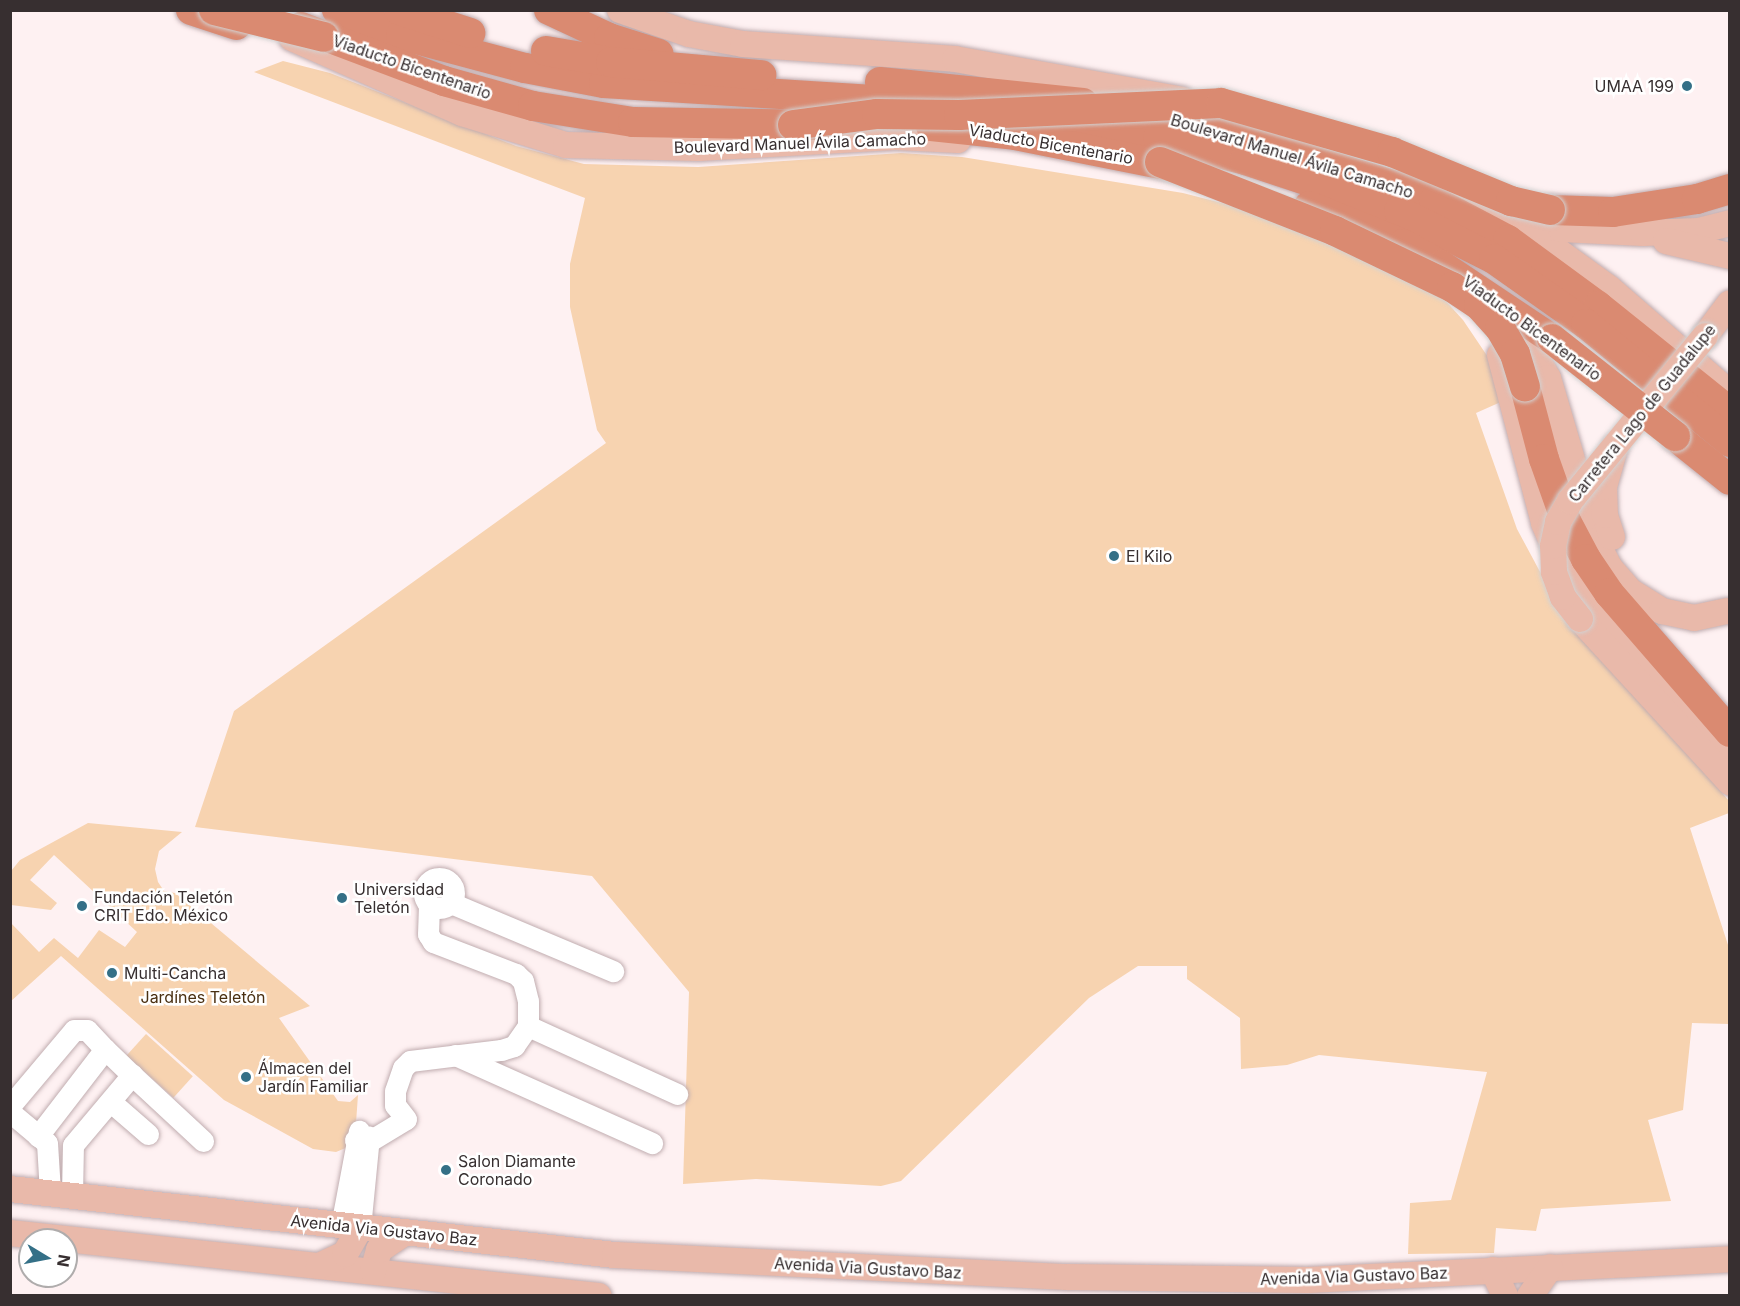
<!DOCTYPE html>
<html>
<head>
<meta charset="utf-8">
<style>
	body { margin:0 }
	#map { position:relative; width:1740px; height:1306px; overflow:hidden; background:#fef1f2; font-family:Inter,sans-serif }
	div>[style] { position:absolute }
	.green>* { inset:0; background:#f7d3b0; transform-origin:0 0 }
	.roads { filter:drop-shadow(0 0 2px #c1adb0) drop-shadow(0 0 2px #c1adb0) }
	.minor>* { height:21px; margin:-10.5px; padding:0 10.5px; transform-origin:10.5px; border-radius:10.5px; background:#fff }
	.minor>.ring { margin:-10.5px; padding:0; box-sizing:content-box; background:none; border:21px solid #fff; border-radius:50% }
	.major>* { height:26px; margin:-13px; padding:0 13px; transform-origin:13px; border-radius:13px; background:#e9b9aa }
	.highway>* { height:30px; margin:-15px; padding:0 15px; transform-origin:15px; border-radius:15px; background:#da8a71 }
	.bridges { filter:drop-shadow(0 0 2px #d3d1d1) drop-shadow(0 0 2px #d3d1d1) }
	.major-bridge>* { height:26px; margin:-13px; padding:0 13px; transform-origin:13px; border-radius:13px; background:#e9b9aa }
	.highway-bridge>* { height:30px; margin:-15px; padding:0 15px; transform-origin:15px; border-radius:15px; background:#da8a71 }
	.dots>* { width:16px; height:16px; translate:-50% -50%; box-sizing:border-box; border:3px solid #fff; border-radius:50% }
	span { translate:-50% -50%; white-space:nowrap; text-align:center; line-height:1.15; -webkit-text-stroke:5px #fff; paint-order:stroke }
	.street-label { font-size:16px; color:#372f30 }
	.poi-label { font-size:16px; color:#372f30 }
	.right { translate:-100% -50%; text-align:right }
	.left { translate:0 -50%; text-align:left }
	.park-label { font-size:16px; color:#4a3012 }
	.frame { position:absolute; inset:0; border:12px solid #372f30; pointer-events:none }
	.north { position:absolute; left:18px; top:1228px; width:60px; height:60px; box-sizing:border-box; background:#fff; border:2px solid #afacac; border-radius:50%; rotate:100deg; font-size:16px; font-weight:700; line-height:24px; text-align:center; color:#372f30 }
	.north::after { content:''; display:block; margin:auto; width:21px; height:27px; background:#347087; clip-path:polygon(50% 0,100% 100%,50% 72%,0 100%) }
</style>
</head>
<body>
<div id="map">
	<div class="green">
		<div style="clip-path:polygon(283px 61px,330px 73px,516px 146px,584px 164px,698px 167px,901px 153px,962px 157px,1183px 193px,1253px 211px,1433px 287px,1463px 320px,1492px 363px,1503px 401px,1476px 413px,1517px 529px,1553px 596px,1729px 801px,1729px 813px,1690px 828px,1729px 948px,1729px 1024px,1692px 1023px,1683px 1110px,1648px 1120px,1671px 1201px,1541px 1209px,1536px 1231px,1496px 1228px,1494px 1253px,1408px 1254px,1410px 1203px,1451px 1200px,1487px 1072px,1319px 1055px,1287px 1065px,1241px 1069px,1240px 1018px,1187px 979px,1187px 966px,1138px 966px,1089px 998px,901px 1181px,881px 1186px,756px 1179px,683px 1184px,689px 992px,592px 876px,195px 827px,234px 711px,606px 443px,597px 430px,570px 307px,570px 264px,585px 198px,254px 72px)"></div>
		<div style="clip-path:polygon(88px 823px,182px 832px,159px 851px,155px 869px,158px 882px,164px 891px,175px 893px,310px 1006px,279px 1018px,338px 1101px,350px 1102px,358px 1095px,356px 1123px,348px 1147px,336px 1152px,313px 1149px,224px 1100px,61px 956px,10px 1002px,10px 922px,39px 952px,54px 938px,78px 958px,99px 930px,125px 947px,137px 932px,54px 855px,30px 880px,57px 903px,51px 910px,11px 905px,11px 871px,20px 860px)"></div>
		<div style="left:146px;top:1034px;width:63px;height:29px;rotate:42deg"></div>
	</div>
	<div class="roads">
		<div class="minor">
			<div class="ring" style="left:424px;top:878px;width:9px;height:9px"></div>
			<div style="left:451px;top:903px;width:176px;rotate:22.8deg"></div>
			<div style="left:528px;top:1026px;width:164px;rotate:24.5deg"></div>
			<div style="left:105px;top:1049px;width:37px;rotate:44deg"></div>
			<div style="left:455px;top:1055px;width:216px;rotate:24.1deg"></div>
			<div style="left:111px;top:1102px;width:49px;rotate:40.9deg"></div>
			<div style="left:10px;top:1106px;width:99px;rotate:-49.9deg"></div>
			<div style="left:74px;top:1030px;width:13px"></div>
			<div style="left:87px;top:1030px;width:26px;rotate:47deg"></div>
			<div style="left:105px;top:1049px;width:110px;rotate:127.6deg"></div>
			<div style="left:10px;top:1112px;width:48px;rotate:40deg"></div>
			<div style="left:47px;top:1143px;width:49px;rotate:86.5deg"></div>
			<div style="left:355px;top:1140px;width:13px;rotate:9deg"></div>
			<div style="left:368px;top:1142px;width:44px;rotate:-31.2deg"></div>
			<div style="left:406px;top:1119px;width:18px;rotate:-128deg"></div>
			<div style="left:395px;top:1105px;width:14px;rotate:-90deg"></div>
			<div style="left:395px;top:1091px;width:24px;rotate:-71deg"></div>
			<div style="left:403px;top:1068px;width:10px;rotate:-45deg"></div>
			<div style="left:410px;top:1061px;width:92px;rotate:-6.9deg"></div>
			<div style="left:501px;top:1050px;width:14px;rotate:-17deg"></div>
			<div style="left:514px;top:1046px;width:24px;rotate:-55deg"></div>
			<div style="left:528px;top:1026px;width:25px;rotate:-90deg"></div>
			<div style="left:528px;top:1001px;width:21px;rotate:-104deg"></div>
			<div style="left:523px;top:981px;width:10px;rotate:-135deg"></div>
			<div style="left:516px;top:974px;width:89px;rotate:-158.9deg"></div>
			<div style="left:433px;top:942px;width:9px;rotate:-122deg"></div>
			<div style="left:428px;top:934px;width:29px;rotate:-88deg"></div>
			<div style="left:72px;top:1195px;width:50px;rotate:-88.9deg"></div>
			<div style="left:73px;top:1145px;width:92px;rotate:-49.9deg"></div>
			<div style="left:132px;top:1075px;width:97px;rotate:42.9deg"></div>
			<div style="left:341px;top:1226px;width:97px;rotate:-79.3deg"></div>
			<div style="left:360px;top:1228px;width:92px;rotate:-84.4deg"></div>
		</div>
		<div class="major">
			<div style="left:620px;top:10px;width:73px;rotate:19.2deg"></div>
			<div style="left:689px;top:34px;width:55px;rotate:10.5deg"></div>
			<div style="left:743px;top:44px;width:213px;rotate:4deg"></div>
			<div style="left:955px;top:59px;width:231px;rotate:10.2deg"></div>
			<div style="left:292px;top:38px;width:186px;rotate:23.8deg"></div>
			<div style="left:462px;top:113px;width:109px;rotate:17.1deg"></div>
			<div style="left:566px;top:145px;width:133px;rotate:1.3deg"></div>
			<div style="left:699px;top:148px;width:199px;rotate:-3.2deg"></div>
			<div style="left:898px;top:137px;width:60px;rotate:2.9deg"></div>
			<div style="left:1463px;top:195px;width:59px;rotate:26.1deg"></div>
			<div style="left:1516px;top:221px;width:115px;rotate:35.8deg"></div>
			<div style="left:1609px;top:288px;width:160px;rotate:41deg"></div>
			<div style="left:1522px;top:222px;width:40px;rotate:10deg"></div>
			<div style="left:1561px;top:229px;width:82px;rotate:2.8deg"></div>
			<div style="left:1643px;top:233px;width:55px;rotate:-2.1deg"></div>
			<div style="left:1698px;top:231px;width:33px;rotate:-14deg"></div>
			<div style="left:1666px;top:241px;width:66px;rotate:13.2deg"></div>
			<div style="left:1514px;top:318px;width:69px;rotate:60.5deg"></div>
			<div style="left:1548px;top:378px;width:170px;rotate:73.6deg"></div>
			<div style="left:1596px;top:541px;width:30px;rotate:63deg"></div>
			<div style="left:1610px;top:568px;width:30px;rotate:49deg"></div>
			<div style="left:1630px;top:591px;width:38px;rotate:32deg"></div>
			<div style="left:1662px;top:611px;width:33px;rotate:12deg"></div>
			<div style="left:1694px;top:618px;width:33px;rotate:-12deg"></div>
			<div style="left:1705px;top:336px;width:41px;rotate:-52.9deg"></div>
			<div style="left:1500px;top:355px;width:174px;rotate:75.3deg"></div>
			<div style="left:1544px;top:523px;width:36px;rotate:67deg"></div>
			<div style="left:1558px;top:556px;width:45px;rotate:56deg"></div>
			<div style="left:1583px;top:593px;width:220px;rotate:48.1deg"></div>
			<div style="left:1612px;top:537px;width:23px;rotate:-108deg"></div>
			<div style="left:1605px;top:515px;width:28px;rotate:-92deg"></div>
			<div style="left:1604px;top:487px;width:41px;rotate:-74.2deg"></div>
			<div style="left:1580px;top:619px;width:222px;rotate:47.4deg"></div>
			<div style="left:10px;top:1189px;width:609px;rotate:6.23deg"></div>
			<div style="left:615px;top:1255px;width:453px;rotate:2.8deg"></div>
			<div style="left:1067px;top:1277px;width:241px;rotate:0.7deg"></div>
			<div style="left:1308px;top:1280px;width:423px;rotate:-2.8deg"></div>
			<div style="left:10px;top:1233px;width:592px;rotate:6.11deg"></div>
			<div style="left:319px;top:1266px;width:29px;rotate:-25deg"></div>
			<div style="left:345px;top:1254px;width:30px;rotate:-60deg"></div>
			<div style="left:1493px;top:1270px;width:29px;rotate:65deg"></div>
			<div style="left:373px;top:1271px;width:22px;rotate:-74deg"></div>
			<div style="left:379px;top:1250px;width:32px;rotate:-34deg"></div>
			<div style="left:1530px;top:1296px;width:35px;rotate:-55deg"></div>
		</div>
		<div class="highway">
			<div style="left:191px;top:10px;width:48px;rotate:18.1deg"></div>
			<div style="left:337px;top:10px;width:69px;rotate:21.3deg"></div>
			<div style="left:401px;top:35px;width:128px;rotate:14.9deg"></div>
			<div style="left:525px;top:68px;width:80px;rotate:10.8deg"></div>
			<div style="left:604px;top:83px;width:305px;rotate:3.6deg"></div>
			<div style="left:399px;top:10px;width:75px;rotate:17.9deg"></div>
			<div style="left:549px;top:10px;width:66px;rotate:25deg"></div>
			<div style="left:609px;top:38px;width:52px;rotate:17.7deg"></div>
			<div style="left:301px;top:27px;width:153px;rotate:20.7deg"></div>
			<div style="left:444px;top:81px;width:92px;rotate:15.7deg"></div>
			<div style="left:533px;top:106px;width:101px;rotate:9.1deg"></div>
			<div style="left:633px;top:122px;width:187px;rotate:0.9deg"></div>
			<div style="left:546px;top:51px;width:66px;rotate:9.6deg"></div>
			<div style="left:611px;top:62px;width:151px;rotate:5deg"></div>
			<div style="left:880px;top:82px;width:204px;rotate:5.9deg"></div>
			<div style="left:1136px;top:112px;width:117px;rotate:14.4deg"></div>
			<div style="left:1249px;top:141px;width:164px;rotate:17deg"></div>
			<div style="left:1406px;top:189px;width:30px;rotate:23deg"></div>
			<div style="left:1434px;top:201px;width:84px;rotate:27.8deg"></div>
			<div style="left:1508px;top:240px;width:112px;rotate:36.3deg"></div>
			<div style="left:1598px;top:306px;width:169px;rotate:38.8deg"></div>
			<div style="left:1042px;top:117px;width:118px;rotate:10.3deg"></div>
			<div style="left:1158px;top:138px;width:90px;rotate:14.2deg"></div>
			<div style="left:1245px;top:160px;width:162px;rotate:18.3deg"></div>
			<div style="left:1399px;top:211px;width:106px;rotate:26.8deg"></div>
			<div style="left:1494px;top:259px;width:113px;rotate:35.2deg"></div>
			<div style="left:1586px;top:324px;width:186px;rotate:39.3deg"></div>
			<div style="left:931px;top:126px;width:84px;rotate:6.1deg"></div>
			<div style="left:1015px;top:135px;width:173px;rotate:11.3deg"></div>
			<div style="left:1309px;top:206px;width:101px;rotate:22deg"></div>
			<div style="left:1403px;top:244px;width:43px;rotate:28.9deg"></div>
			<div style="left:1441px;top:265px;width:133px;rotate:33.7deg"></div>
			<div style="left:1550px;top:210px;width:63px;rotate:1.8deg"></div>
			<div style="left:1613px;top:212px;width:85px;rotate:-8.8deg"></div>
			<div style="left:1697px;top:199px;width:34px;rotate:-17deg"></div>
			<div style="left:1525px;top:387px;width:74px;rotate:75.2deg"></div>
			<div style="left:1544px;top:459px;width:66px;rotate:70.5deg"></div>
			<div style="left:1566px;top:521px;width:43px;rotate:62.2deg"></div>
			<div style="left:1586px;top:559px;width:41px;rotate:55.9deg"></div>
			<div style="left:1609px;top:593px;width:184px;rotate:49deg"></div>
			<div style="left:1675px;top:436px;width:70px;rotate:38.7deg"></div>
		</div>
	</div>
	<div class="bridges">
		<div class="major-bridge">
			<div style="left:1580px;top:619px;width:28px;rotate:-128deg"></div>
			<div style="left:1563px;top:597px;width:27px;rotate:-110deg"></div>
			<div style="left:1554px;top:572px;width:26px;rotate:-92deg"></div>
			<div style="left:1553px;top:546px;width:25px;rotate:-78deg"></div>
			<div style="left:1558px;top:522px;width:24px;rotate:-60deg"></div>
			<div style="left:1570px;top:501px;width:213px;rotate:-50.7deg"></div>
		</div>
		<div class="highway-bridge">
			<div style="left:214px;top:10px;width:113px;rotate:13.8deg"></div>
			<div style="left:793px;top:125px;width:85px;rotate:-7.5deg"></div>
			<div style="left:877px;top:114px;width:82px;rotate:0.7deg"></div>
			<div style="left:959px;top:115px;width:262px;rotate:-2.6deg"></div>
			<div style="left:1221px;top:103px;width:178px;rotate:16deg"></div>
			<div style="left:1392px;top:152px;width:129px;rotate:22.4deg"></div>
			<div style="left:1511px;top:201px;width:40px;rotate:13deg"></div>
			<div style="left:1160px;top:162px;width:188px;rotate:21.5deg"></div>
			<div style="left:1335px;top:231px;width:130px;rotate:25.6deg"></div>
			<div style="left:1452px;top:287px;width:32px;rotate:34deg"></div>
			<div style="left:1479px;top:305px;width:31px;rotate:48deg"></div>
			<div style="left:1500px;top:328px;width:30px;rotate:60deg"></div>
			<div style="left:1515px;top:354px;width:34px;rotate:73deg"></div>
			<div style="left:1552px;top:339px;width:157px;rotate:38.3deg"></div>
		</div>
	</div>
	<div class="dots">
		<div style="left:1687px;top:86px;background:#347087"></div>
		<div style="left:1114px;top:556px;background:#347087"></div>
		<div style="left:342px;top:898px;background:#347087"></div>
		<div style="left:82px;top:906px;background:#347087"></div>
		<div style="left:112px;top:973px;background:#347087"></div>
		<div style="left:246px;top:1077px;background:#347087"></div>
		<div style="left:446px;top:1170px;background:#347087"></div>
	</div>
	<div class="street-label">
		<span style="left:412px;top:67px;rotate:19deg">Viaducto Bicentenario</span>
		<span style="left:800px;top:143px;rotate:-2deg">Boulevard Manuel Ávila Camacho</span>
		<span style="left:1051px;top:144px;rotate:10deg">Viaducto Bicentenario</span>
		<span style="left:1292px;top:156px;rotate:17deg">Boulevard Manuel Ávila Camacho</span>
		<span style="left:1532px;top:328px;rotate:36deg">Viaducto Bicentenario</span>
		<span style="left:1642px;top:413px;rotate:-51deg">Carretera Lago de Guadalupe</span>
		<span style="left:384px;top:1230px;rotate:6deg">Avenida Via Gustavo Baz</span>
		<span style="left:868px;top:1268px;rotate:3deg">Avenida Via Gustavo Baz</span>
		<span style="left:1354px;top:1276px;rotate:-2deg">Avenida Via Gustavo Baz</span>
	</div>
	<div class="poi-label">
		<span class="right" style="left:1674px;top:86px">UMAA 199</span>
		<span class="left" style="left:1126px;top:556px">El Kilo</span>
		<span class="left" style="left:354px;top:898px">Universidad<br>Teletón</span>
		<span class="left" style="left:94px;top:906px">Fundación Teletón<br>CRIT Edo. México</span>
		<span class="left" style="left:124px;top:973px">Multi-Cancha</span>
		<span class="left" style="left:258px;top:1077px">Álmacen del<br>Jardín Familiar</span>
		<span class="left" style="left:458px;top:1170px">Salon Diamante<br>Coronado</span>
	</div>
	<div class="park-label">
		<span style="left:203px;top:997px">Jardínes Teletón</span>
	</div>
	<div class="frame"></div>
	<div class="north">N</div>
</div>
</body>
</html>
